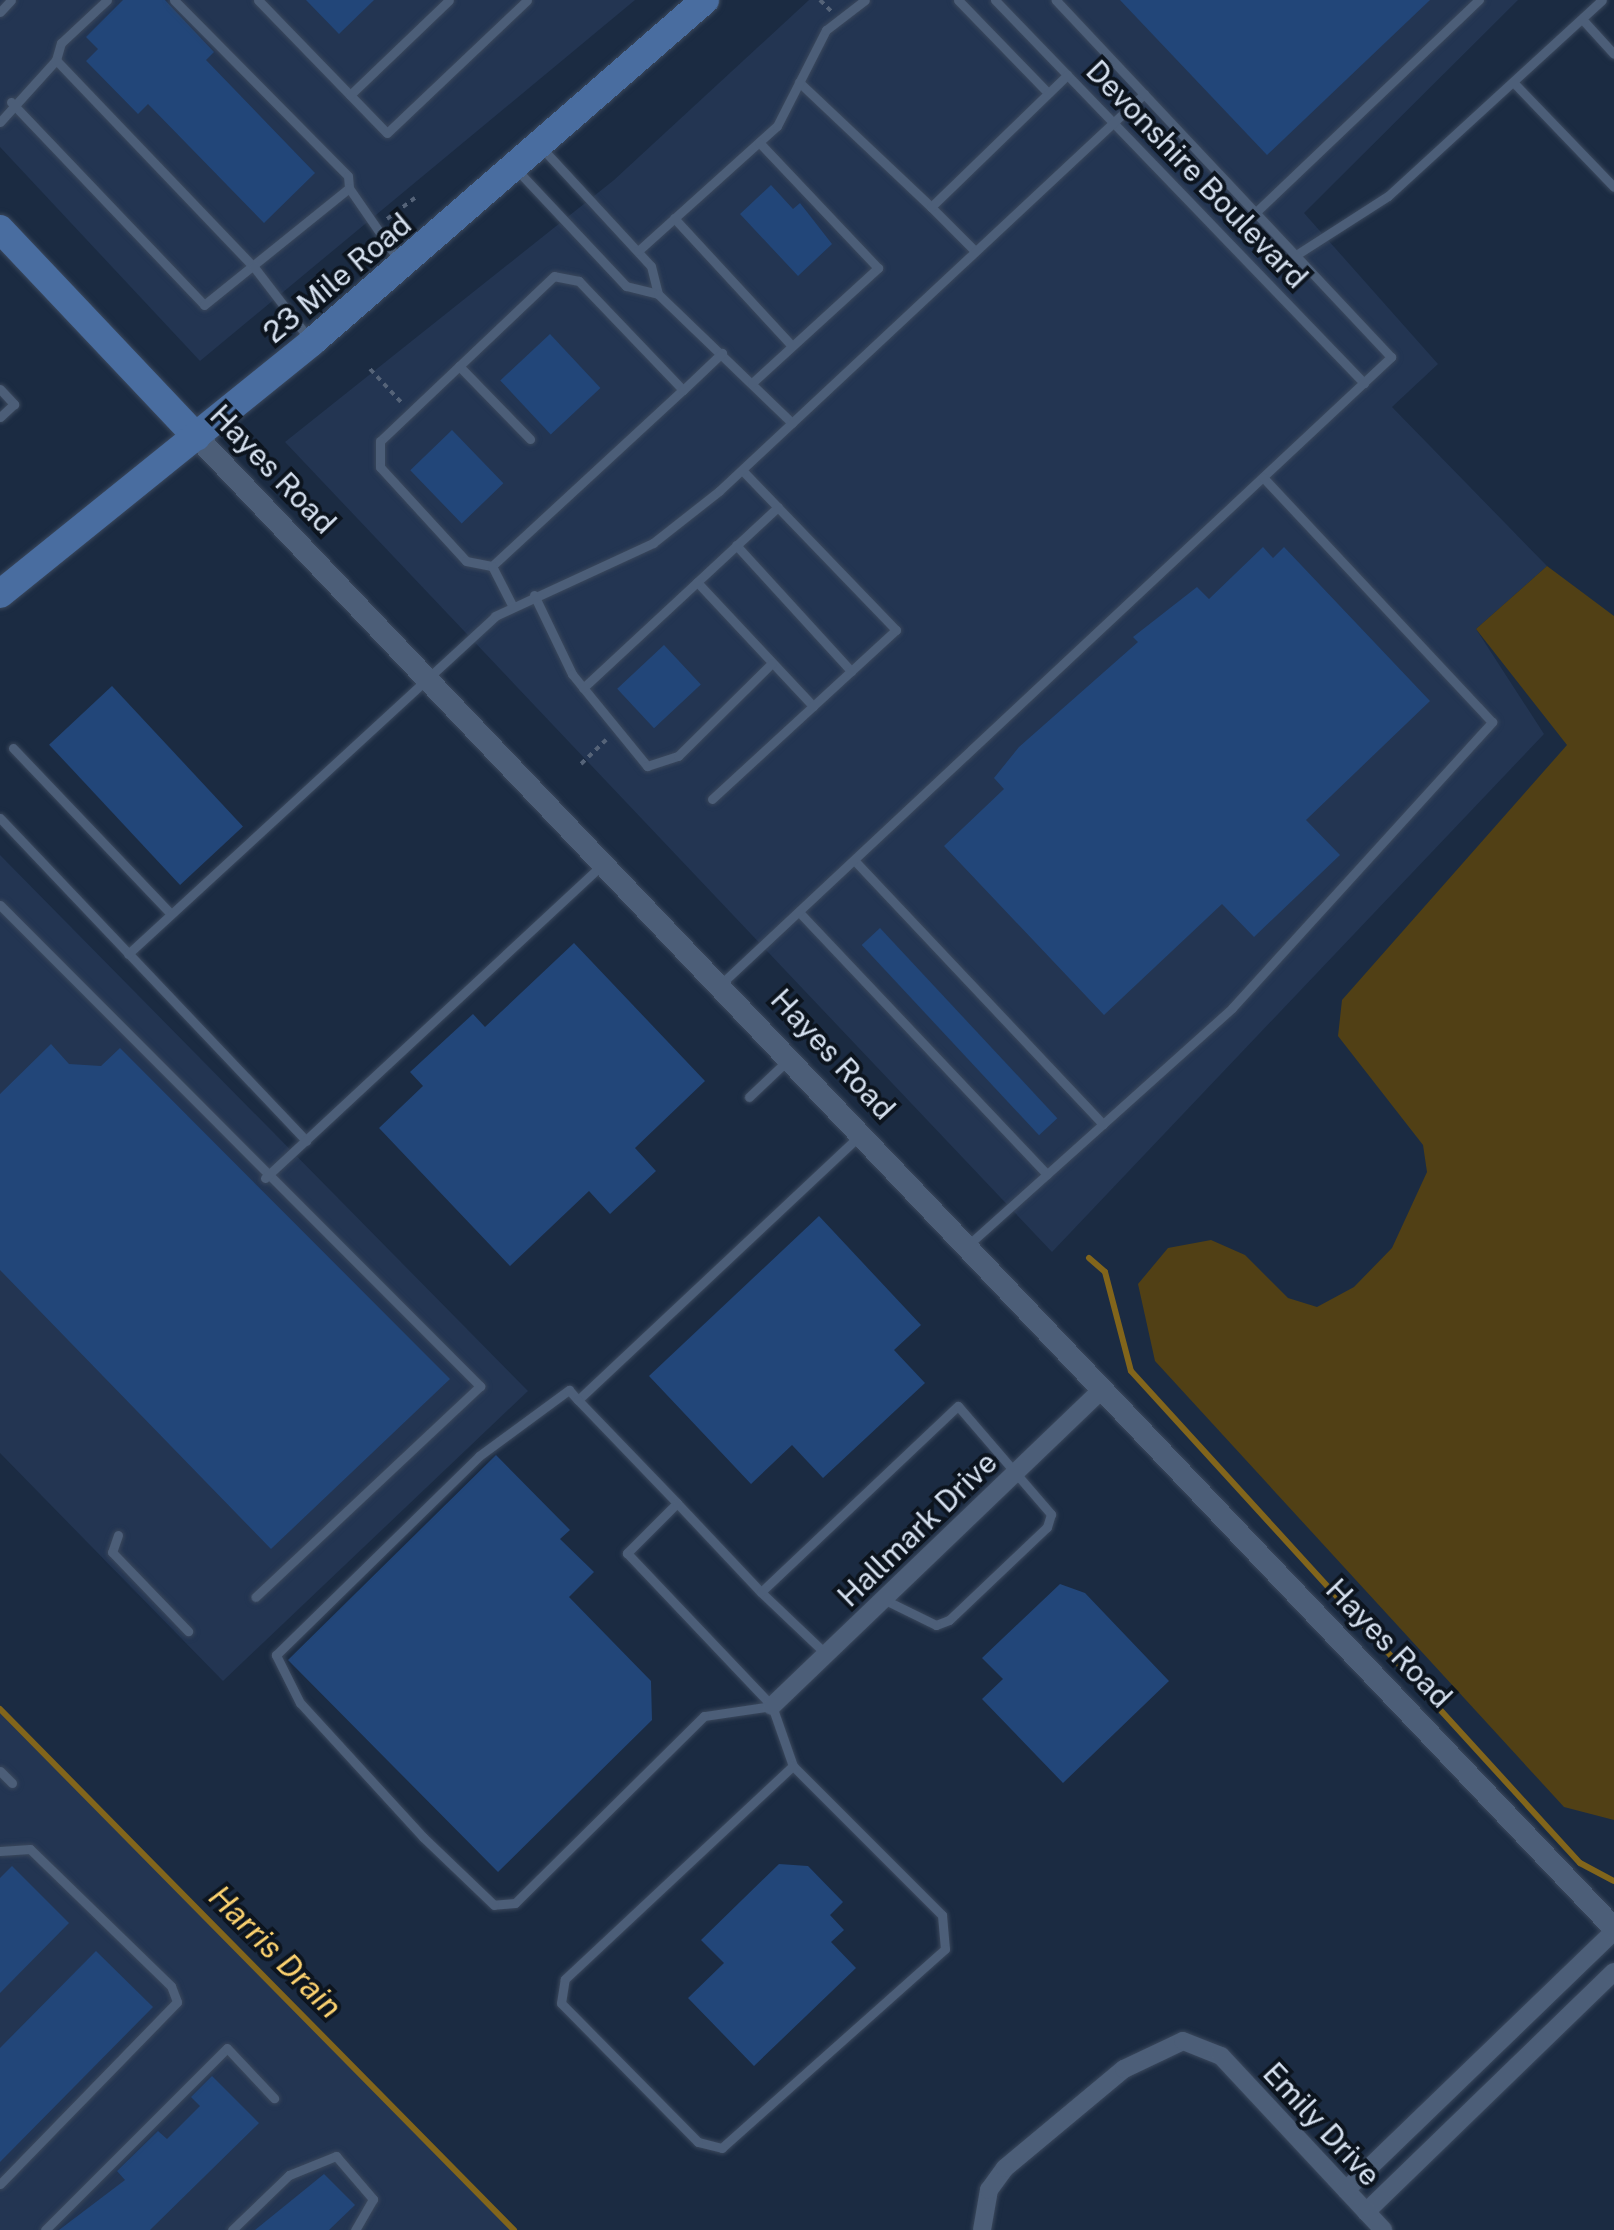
<!DOCTYPE html>
<html>
<head>
<meta charset="utf-8">
<style>
	body { margin:0 }
	#map { position:relative; width:1614px; height:2230px; overflow:hidden; background:#1b2b42; font-family:"Public Sans",sans-serif }
	div>[style] { position:absolute }
	.built>* { inset:0; background:#233552 }
	.green>* { inset:0; background:#514015 }
	.stream>* { height:6px; margin:-3px; padding:0 3px; transform-origin:3px; border-radius:3px; background:#82651b }
	.building>* { inset:0; background:#224679; transform-origin:0 0 }
	.path>* { height:4px; margin-top:-2px; transform-origin:0; background:repeating-linear-gradient(90deg,#556378 0 5px,transparent 0 10px) }
	.roads { filter:drop-shadow(0 0 2px #3b485c) drop-shadow(0 0 2px #3b485c) }
	.service>* { height:9px; margin:-4.5px; padding:0 4.5px; transform-origin:4.5px; border-radius:4.5px; background:#4c5e78 }
	.minor>* { height:18px; margin:-9px; padding:0 9px; transform-origin:9px; border-radius:9px; background:#4c5e78 }
	.tertiary>* { height:22px; margin:-11px; padding:0 11px; transform-origin:11px; border-radius:11px; background:#4c5e78 }
	.secondary>* { height:28px; margin:-14px; padding:0 14px; transform-origin:14px; border-radius:14px; background:#496da0 }
	span { translate:-50% -50%; white-space:nowrap; text-align:center; line-height:1.15; -webkit-text-stroke:8px #0c141e; paint-order:stroke }
	.street-label { font-size:30px; color:#d5e0ef }
	.water-label { font-size:32px; color:#fbd16f; font-style:italic }
</style>
</head>
<body>
<div id="map">
	<div class="built">
		<div style="clip-path:polygon(0 0,635px 0,200px 361px,0 147px)"></div>
		<div style="clip-path:polygon(809px 0,1518px 0,1304px 213px,1438px 364px,1392px 407px,1547px 566px,1476px 629px,1544px 734px,1052px 1252px,285px 442px,614px 180px)"></div>
		<div style="clip-path:polygon(0 855px,528px 1391px,223px 1681px,0 1453px)"></div>
		<div style="clip-path:polygon(0 1713px,512px 2230px,0 2230px)"></div>
	</div>
	<div class="green">
		<div style="clip-path:polygon(1547px 566px,1614px 616px,1614px 1820px,1564px 1807px,1155px 1361px,1138px 1284px,1168px 1248px,1211px 1240px,1245px 1255px,1288px 1298px,1317px 1307px,1354px 1287px,1392px 1248px,1427px 1172px,1423px 1145px,1338px 1036px,1342px 1000px,1567px 745px,1476px 629px)"></div>
	</div>
	<div class="stream">
		<div style="left:1089px;top:1258px;width:21px;rotate:41deg"></div>
		<div style="left:1105px;top:1272px;width:102px;rotate:75.3deg"></div>
		<div style="left:1131px;top:1371px;width:666px;rotate:47.62deg"></div>
		<div style="left:1580px;top:1863px;width:38px;rotate:28deg"></div>
		<div style="left:0;top:1709px;width:732px;rotate:45.39deg"></div>
	</div>
	<div class="building">
		<div style="clip-path:polygon(123px 0,165px 0,214px 52px,206px 60px,315px 173px,264px 223px,148px 104px,138px 114px,86px 61px,98px 49px,86px 37px)"></div>
		<div style="clip-path:polygon(306px 0,374px 0,339px 34px)"></div>
		<div style="clip-path:polygon(1120px 0,1430px 0,1267px 155px)"></div>
		<div style="clip-path:polygon(771px 185px,793px 209px,800px 203px,832px 244px,798px 276px,740px 214px)"></div>
		<div style="left:550px;top:334px;width:74px;height:68px;rotate:47deg"></div>
		<div style="left:452px;top:430px;width:74px;height:58px;rotate:46deg"></div>
		<div style="clip-path:polygon(1263px 547px,1273px 558px,1284px 547px,1430px 701px,1306px 820px,1340px 855px,1254px 937px,1222px 904px,1104px 1015px,944px 846px,1004px 789px,994px 778px,1019px 747px,1138px 642px,1133px 637px,1197px 587px,1209px 599px)"></div>
		<div style="left:664px;top:645px;width:54px;height:64px;rotate:47deg"></div>
		<div style="left:112px;top:686px;width:192px;height:86px;rotate:47deg"></div>
		<div style="left:880px;top:928px;width:260px;height:25px;rotate:47deg"></div>
		<div style="clip-path:polygon(574px 943px,705px 1081px,635px 1148px,656px 1171px,610px 1214px,589px 1191px,510px 1266px,379px 1128px,423px 1086px,410px 1072px,473px 1014px,485px 1027px)"></div>
		<div style="clip-path:polygon(51px 1044px,69px 1064px,101px 1066px,120px 1048px,450px 1379px,271px 1549px,0 1270px,0 1094px)"></div>
		<div style="clip-path:polygon(819px 1216px,921px 1325px,894px 1350px,925px 1383px,823px 1478px,792px 1445px,751px 1484px,649px 1376px)"></div>
		<div style="clip-path:polygon(496px 1455px,570px 1530px,560px 1539px,594px 1572px,569px 1597px,651px 1681px,652px 1720px,498px 1872px,288px 1660px)"></div>
		<div style="clip-path:polygon(1060px 1584px,1085px 1593px,1169px 1681px,1063px 1783px,982px 1699px,1003px 1679px,982px 1658px)"></div>
		<div style="clip-path:polygon(779px 1864px,808px 1866px,843px 1902px,830px 1915px,844px 1930px,831px 1942px,856px 1968px,754px 2066px,688px 1998px,724px 1963px,701px 1940px)"></div>
		<div style="clip-path:polygon(12px 1866px,69px 1923px,0 1993px,0 1878px)"></div>
		<div style="clip-path:polygon(96px 1951px,153px 2007px,0 2162px,0 2048px)"></div>
		<div style="clip-path:polygon(212px 2076px,259px 2123px,150px 2230px,59px 2230px,125px 2180px,117px 2171px,158px 2131px,167px 2139px,200px 2106px,191px 2097px)"></div>
		<div style="clip-path:polygon(324px 2174px,355px 2205px,329px 2230px,255px 2230px)"></div>
	</div>
	<div class="path">
		<div style="left:820px;top:0;width:16px;rotate:45deg"></div>
		<div style="left:387px;top:219px;width:35px;rotate:-37deg"></div>
		<div style="left:370px;top:369px;width:45px;rotate:46.8deg"></div>
		<div style="left:581px;top:764px;width:35px;rotate:-44deg"></div>
	</div>
	<div class="roads">
		<div class="service">
			<div style="left:174px;top:0;width:247px;rotate:45.3deg"></div>
			<div style="left:348px;top:176px;width:12px;rotate:85deg"></div>
			<div style="left:258px;top:0;width:185px;rotate:45.9deg"></div>
			<div style="left:387px;top:133px;width:193px;rotate:-43.5deg"></div>
			<div style="left:958px;top:0;width:129px;rotate:45.9deg"></div>
			<div style="left:995px;top:0;width:532px;rotate:46.07deg"></div>
			<div style="left:0;top:12px;width:16px;rotate:-47deg"></div>
			<div style="left:1582px;top:19px;width:47px;rotate:47.6deg"></div>
			<div style="left:56px;top:60px;width:18px;rotate:-74deg"></div>
			<div style="left:61px;top:43px;width:63px;rotate:-43.1deg"></div>
			<div style="left:799px;top:82px;width:182px;rotate:43.4deg"></div>
			<div style="left:1514px;top:83px;width:144px;rotate:46.1deg"></div>
			<div style="left:350px;top:95px;width:137px;rotate:-43.8deg"></div>
			<div style="left:11px;top:102px;width:280px;rotate:46.4deg"></div>
			<div style="left:204px;top:305px;width:186px;rotate:-38.9deg"></div>
			<div style="left:349px;top:188px;width:86px;rotate:55.4deg"></div>
			<div style="left:0;top:122px;width:84px;rotate:-47.9deg"></div>
			<div style="left:56px;top:60px;width:286px;rotate:46.3deg"></div>
			<div style="left:254px;top:267px;width:92px;rotate:52.5deg"></div>
			<div style="left:541px;top:147px;width:162px;rotate:47.3deg"></div>
			<div style="left:651px;top:266px;width:29px;rotate:76deg"></div>
			<div style="left:518px;top:171px;width:158px;rotate:46.8deg"></div>
			<div style="left:626px;top:286px;width:33px;rotate:14deg"></div>
			<div style="left:658px;top:294px;width:186px;rotate:43.9deg"></div>
			<div style="left:1256px;top:212px;width:308px;rotate:-43.6deg"></div>
			<div style="left:674px;top:218px;width:174px;rotate:47.3deg"></div>
			<div style="left:638px;top:251px;width:187px;rotate:-42deg"></div>
			<div style="left:777px;top:126px;width:108px;rotate:-63deg"></div>
			<div style="left:826px;top:30px;width:49px;rotate:-37.6deg"></div>
			<div style="left:975px;top:251px;width:62px;rotate:-135deg"></div>
			<div style="left:931px;top:207px;width:190px;rotate:-44.1deg"></div>
			<div style="left:1296px;top:255px;width:109px;rotate:-32.7deg"></div>
			<div style="left:1388px;top:196px;width:290px;rotate:-42.5deg"></div>
			<div style="left:459px;top:366px;width:102px;rotate:45.8deg"></div>
			<div style="left:752px;top:383px;width:171px;rotate:-42.4deg"></div>
			<div style="left:878px;top:268px;width:173px;rotate:-133.4deg"></div>
			<div style="left:0;top:389px;width:21px;rotate:47deg"></div>
			<div style="left:14px;top:404px;width:19px;rotate:137deg"></div>
			<div style="left:683px;top:390px;width:151px;rotate:-133.7deg"></div>
			<div style="left:579px;top:281px;width:25px;rotate:-169deg"></div>
			<div style="left:554px;top:276px;width:240px;rotate:136.5deg"></div>
			<div style="left:380px;top:441px;width:26px;rotate:90deg"></div>
			<div style="left:380px;top:467px;width:127px;rotate:47.5deg"></div>
			<div style="left:466px;top:561px;width:26px;rotate:11deg"></div>
			<div style="left:492px;top:566px;width:260px;rotate:-42.7deg"></div>
			<div style="left:683px;top:390px;width:54px;rotate:-43.5deg"></div>
			<div style="left:736px;top:545px;width:171px;rotate:47.6deg"></div>
			<div style="left:492px;top:566px;width:44px;rotate:62.9deg"></div>
			<div style="left:697px;top:582px;width:170px;rotate:46.9deg"></div>
			<div style="left:534px;top:595px;width:88px;rotate:64.3deg"></div>
			<div style="left:572px;top:674px;width:119px;rotate:50.8deg"></div>
			<div style="left:647px;top:766px;width:33px;rotate:-18deg"></div>
			<div style="left:678px;top:756px;width:132px;rotate:-44.7deg"></div>
			<div style="left:583px;top:688px;width:266px;rotate:-42.9deg"></div>
			<div style="left:13px;top:748px;width:229px;rotate:46.4deg"></div>
			<div style="left:712px;top:799px;width:250px;rotate:-42.6deg"></div>
			<div style="left:896px;top:630px;width:222px;rotate:-133.9deg"></div>
			<div style="left:0;top:818px;width:445px;rotate:46.5deg"></div>
			<div style="left:854px;top:860px;width:363px;rotate:46.7deg"></div>
			<div style="left:0;top:905px;width:680px;rotate:45.06deg"></div>
			<div style="left:480px;top:1386px;width:308px;rotate:136.8deg"></div>
			<div style="left:799px;top:912px;width:361px;rotate:46.6deg"></div>
			<div style="left:128px;top:954px;width:499px;rotate:-42.6deg"></div>
			<div style="left:495px;top:616px;width:174px;rotate:-24.8deg"></div>
			<div style="left:653px;top:543px;width:84px;rotate:-38.2deg"></div>
			<div style="left:719px;top:491px;width:582px;rotate:-43.05deg"></div>
			<div style="left:721px;top:984px;width:918px;rotate:-43.1deg"></div>
			<div style="left:1391px;top:357px;width:490px;rotate:-133.2deg"></div>
			<div style="left:749px;top:1097px;width:55px;rotate:-43.5deg"></div>
			<div style="left:265px;top:1178px;width:459px;rotate:-42.9deg"></div>
			<div style="left:967px;top:1246px;width:356px;rotate:-41.9deg"></div>
			<div style="left:1232px;top:1008px;width:387px;rotate:-47.7deg"></div>
			<div style="left:1492px;top:722px;width:335px;rotate:-133.1deg"></div>
			<div style="left:578px;top:1400px;width:387px;rotate:-43.2deg"></div>
			<div style="left:677px;top:1503px;width:71px;rotate:135deg"></div>
			<div style="left:627px;top:1553px;width:211px;rotate:46.5deg"></div>
			<div style="left:772px;top:1706px;width:69px;rotate:171.6deg"></div>
			<div style="left:704px;top:1716px;width:266px;rotate:135.3deg"></div>
			<div style="left:515px;top:1903px;width:21px;rotate:175deg"></div>
			<div style="left:494px;top:1905px;width:98px;rotate:-136.2deg"></div>
			<div style="left:423px;top:1837px;width:182px;rotate:-132.5deg"></div>
			<div style="left:300px;top:1703px;width:54px;rotate:-116.6deg"></div>
			<div style="left:276px;top:1655px;width:284px;rotate:-44.4deg"></div>
			<div style="left:479px;top:1456px;width:112px;rotate:-36.3deg"></div>
			<div style="left:569px;top:1390px;width:13px;rotate:48deg"></div>
			<div style="left:578px;top:1400px;width:143px;rotate:46.1deg"></div>
			<div style="left:677px;top:1503px;width:122px;rotate:46.7deg"></div>
			<div style="left:118px;top:1535px;width:18px;rotate:109deg"></div>
			<div style="left:112px;top:1552px;width:110px;rotate:46.1deg"></div>
			<div style="left:826px;top:1654px;width:90px;rotate:-136.4deg"></div>
			<div style="left:761px;top:1592px;width:271px;rotate:-43.4deg"></div>
			<div style="left:958px;top:1406px;width:143px;rotate:49.3deg"></div>
			<div style="left:1051px;top:1514px;width:14px;rotate:107deg"></div>
			<div style="left:1047px;top:1527px;width:135px;rotate:136.5deg"></div>
			<div style="left:949px;top:1620px;width:14px;rotate:159deg"></div>
			<div style="left:936px;top:1625px;width:59px;rotate:-153.9deg"></div>
			<div style="left:772px;top:1706px;width:64px;rotate:70.7deg"></div>
			<div style="left:793px;top:1766px;width:211px;rotate:45deg"></div>
			<div style="left:942px;top:1915px;width:34px;rotate:85deg"></div>
			<div style="left:945px;top:1949px;width:299px;rotate:138.3deg"></div>
			<div style="left:722px;top:2148px;width:25px;rotate:-166deg"></div>
			<div style="left:698px;top:2142px;width:195px;rotate:-134.6deg"></div>
			<div style="left:561px;top:2003px;width:24px;rotate:-81deg"></div>
			<div style="left:565px;top:1979px;width:312px;rotate:-43.1deg"></div>
			<div style="left:0;top:1771px;width:17px;rotate:45deg"></div>
			<div style="left:0;top:1851px;width:30px;rotate:-4deg"></div>
			<div style="left:30px;top:1849px;width:197px;rotate:44.2deg"></div>
			<div style="left:171px;top:1986px;width:17px;rotate:69deg"></div>
			<div style="left:177px;top:2002px;width:254px;rotate:134.2deg"></div>
			<div style="left:45px;top:2230px;width:257px;rotate:-45deg"></div>
			<div style="left:227px;top:2048px;width:69px;rotate:46.8deg"></div>
			<div style="left:232px;top:2230px;width:79px;rotate:-44deg"></div>
			<div style="left:289px;top:2175px;width:51px;rotate:-22deg"></div>
			<div style="left:336px;top:2156px;width:57px;rotate:49.3deg"></div>
			<div style="left:373px;top:2199px;width:36px;rotate:120deg"></div>
		</div>
		<div class="minor">
			<div style="left:772px;top:1706px;width:455px;rotate:-43.8deg"></div>
			<div style="left:1346px;top:2190px;width:373px;rotate:-44deg"></div>
			<div style="left:1366px;top:2212px;width:345px;rotate:-44.1deg"></div>
			<div style="left:982px;top:2230px;width:41px;rotate:-80.1deg"></div>
			<div style="left:989px;top:2190px;width:27px;rotate:-54deg"></div>
			<div style="left:1005px;top:2168px;width:155px;rotate:-39.8deg"></div>
			<div style="left:1124px;top:2069px;width:65px;rotate:-25.4deg"></div>
			<div style="left:1183px;top:2041px;width:41px;rotate:21.5deg"></div>
			<div style="left:1221px;top:2056px;width:238px;rotate:47deg"></div>
		</div>
		<div class="tertiary">
			<div style="left:197px;top:437px;width:2057px;rotate:46.46deg"></div>
		</div>
		<div class="secondary">
			<div style="left:0;top:229px;width:286px;rotate:46.6deg"></div>
			<div style="left:0;top:594px;width:401px;rotate:-38.9deg"></div>
			<div style="left:312px;top:342px;width:521px;rotate:-41.03deg"></div>
		</div>
	</div>
	<div class="street-label">
		<span style="left:1197px;top:174px;rotate:46deg">Devonshire Boulevard</span>
		<span style="left:337px;top:278px;rotate:-40deg">23 Mile Road</span>
		<span style="left:273px;top:469px;rotate:46deg">Hayes Road</span>
		<span style="left:833px;top:1054px;rotate:47deg">Hayes Road</span>
		<span style="left:917px;top:1529px;rotate:-44deg">Hallmark Drive</span>
		<span style="left:1389px;top:1643px;rotate:46deg">Hayes Road</span>
		<span style="left:1322px;top:2124px;rotate:47deg">Emily Drive</span>
	</div>
	<div class="water-label">
		<span style="left:275px;top:1952px;rotate:45deg">Harris Drain</span>
	</div>
</div>
</body>
</html>
